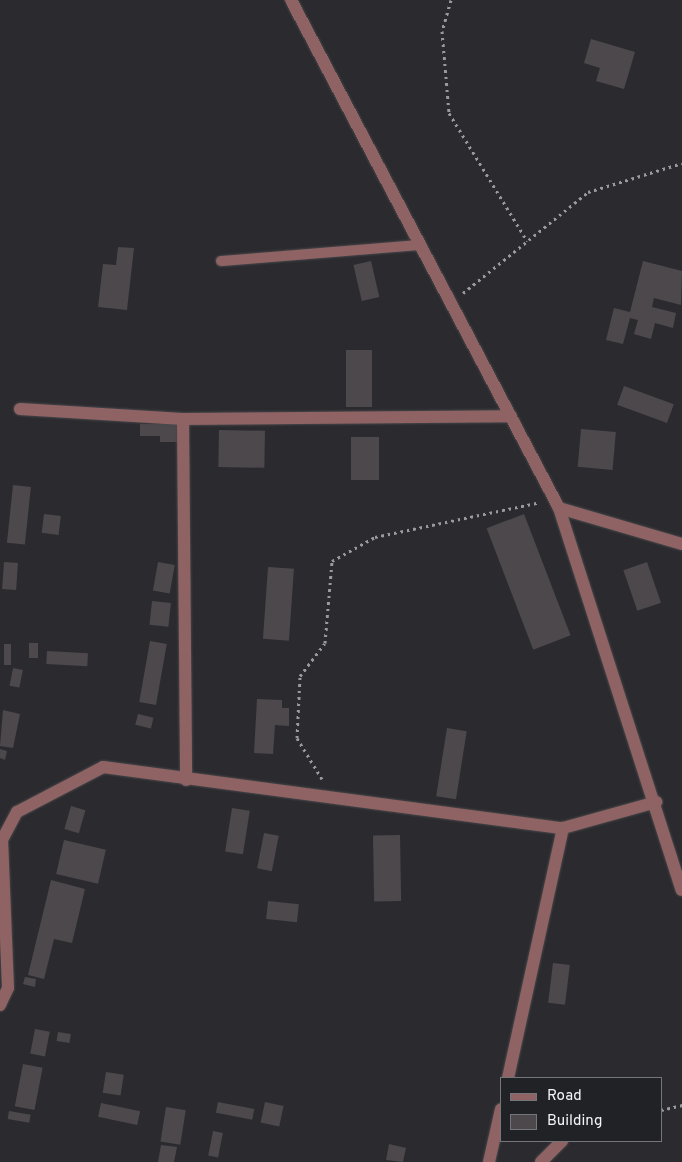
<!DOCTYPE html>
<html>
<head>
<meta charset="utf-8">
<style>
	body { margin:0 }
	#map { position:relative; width:682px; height:1162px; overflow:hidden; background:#2b2b2f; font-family:Overpass,sans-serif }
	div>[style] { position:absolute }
	.building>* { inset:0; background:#4c484c; transform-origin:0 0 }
	.path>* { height:3px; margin-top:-1.5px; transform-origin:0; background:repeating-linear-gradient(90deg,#999a9d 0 2.5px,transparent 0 6.5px) }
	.roads { filter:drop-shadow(0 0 1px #47474b) drop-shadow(0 0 1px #47474b) }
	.service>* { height:10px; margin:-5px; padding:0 5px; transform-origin:5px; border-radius:5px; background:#8f6363 }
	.minor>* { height:12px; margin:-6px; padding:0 6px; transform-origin:6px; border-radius:6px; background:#8f6363 }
	.tertiary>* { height:12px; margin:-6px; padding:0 6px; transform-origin:6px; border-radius:6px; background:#8f6363 }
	span { translate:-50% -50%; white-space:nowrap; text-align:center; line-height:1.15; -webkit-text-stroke:4.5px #212225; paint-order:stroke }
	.legend { position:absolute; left:500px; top:1077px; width:162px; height:65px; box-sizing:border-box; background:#212225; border:1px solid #757679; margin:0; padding:6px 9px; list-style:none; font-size:15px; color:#f4f5f7 }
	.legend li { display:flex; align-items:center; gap:10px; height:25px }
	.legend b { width:25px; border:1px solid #757679 }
</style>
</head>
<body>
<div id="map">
	<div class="building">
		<div style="clip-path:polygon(591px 39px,635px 52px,624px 89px,596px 81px,600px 68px,584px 63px)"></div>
		<div style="clip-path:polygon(118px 247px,134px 248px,127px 310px,98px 307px,103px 264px,116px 265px)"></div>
		<div style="left:371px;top:261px;width:37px;height:18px;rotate:77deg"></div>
		<div style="clip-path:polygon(643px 261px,682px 271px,681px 305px,654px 298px,652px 307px,676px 313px,673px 328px,655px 323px,651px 339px,634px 334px,638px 320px,630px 318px,623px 344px,606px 340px,614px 308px,630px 312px)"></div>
		<div style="left:372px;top:350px;width:57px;height:26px;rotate:90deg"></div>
		<div style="left:624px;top:386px;width:53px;height:20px;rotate:20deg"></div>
		<div style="clip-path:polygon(140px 424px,177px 424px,177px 442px,160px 442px,160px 436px,140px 436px)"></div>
		<div style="left:581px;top:429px;width:35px;height:38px;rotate:5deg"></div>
		<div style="left:219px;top:430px;width:46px;height:37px;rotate:1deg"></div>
		<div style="left:351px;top:437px;width:28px;height:43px"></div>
		<div style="left:13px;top:485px;width:18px;height:58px;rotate:6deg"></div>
		<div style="left:44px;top:514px;width:17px;height:19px;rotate:7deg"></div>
		<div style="left:524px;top:514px;width:130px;height:40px;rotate:69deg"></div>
		<div style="left:4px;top:562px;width:14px;height:27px;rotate:4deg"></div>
		<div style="left:158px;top:562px;width:17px;height:29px;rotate:10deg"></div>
		<div style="left:647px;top:562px;width:43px;height:25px;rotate:71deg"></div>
		<div style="left:268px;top:567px;width:26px;height:72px;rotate:4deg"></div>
		<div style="left:152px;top:601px;width:19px;height:24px;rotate:6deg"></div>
		<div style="left:150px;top:641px;width:17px;height:62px;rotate:10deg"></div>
		<div style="left:29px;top:643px;width:9px;height:15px"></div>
		<div style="left:4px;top:644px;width:7px;height:21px"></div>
		<div style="left:47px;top:651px;width:41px;height:13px;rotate:3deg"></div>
		<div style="left:13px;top:668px;width:10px;height:18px;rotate:11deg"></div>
		<div style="clip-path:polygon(257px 699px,282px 700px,282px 708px,289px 708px,289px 726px,275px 725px,273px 754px,254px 753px)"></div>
		<div style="clip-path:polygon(3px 710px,20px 714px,13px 748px,0 746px)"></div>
		<div style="left:138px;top:714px;width:16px;height:11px;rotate:14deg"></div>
		<div style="left:447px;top:728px;width:20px;height:69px;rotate:9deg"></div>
		<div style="clip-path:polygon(0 749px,7px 751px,5px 760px,0 758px)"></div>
		<div style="left:71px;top:806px;width:15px;height:24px;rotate:16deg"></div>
		<div style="left:232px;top:808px;width:18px;height:44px;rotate:9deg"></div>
		<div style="left:264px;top:833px;width:15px;height:36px;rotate:11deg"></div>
		<div style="left:400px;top:835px;width:66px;height:27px;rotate:89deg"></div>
		<div style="left:64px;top:840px;width:43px;height:35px;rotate:13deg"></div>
		<div style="clip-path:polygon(51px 880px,85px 889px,72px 943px,54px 939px,44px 979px,28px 975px)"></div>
		<div style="left:268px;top:901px;width:31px;height:18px;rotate:6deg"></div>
		<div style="left:553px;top:963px;width:17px;height:40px;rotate:7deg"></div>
		<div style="clip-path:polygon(25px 977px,36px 979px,35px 987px,23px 984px)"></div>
		<div style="left:35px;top:1029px;width:15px;height:25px;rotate:11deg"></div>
		<div style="left:58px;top:1032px;width:13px;height:9px;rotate:9deg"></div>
		<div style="left:23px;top:1064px;width:20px;height:43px;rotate:11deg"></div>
		<div style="left:106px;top:1072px;width:18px;height:21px;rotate:9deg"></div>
		<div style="left:218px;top:1102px;width:37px;height:11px;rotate:11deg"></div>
		<div style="left:265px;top:1102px;width:19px;height:21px;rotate:12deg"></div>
		<div style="left:101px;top:1103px;width:40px;height:14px;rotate:12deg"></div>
		<div style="left:166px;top:1107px;width:20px;height:35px;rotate:9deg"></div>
		<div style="left:9px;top:1111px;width:22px;height:8px;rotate:10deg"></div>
		<div style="left:213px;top:1131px;width:10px;height:25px;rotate:11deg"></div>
		<div style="clip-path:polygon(389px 1144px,406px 1148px,403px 1162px,386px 1160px)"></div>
		<div style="clip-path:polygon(161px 1145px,177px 1147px,174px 1162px,158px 1162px)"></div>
	</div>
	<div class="path">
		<div style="left:451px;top:0;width:32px;rotate:106deg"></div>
		<div style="left:442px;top:31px;width:82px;rotate:85.1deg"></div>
		<div style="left:449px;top:113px;width:150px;rotate:58.6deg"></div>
		<div style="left:463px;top:293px;width:161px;rotate:-38.9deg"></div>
		<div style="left:588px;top:192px;width:98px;rotate:-17.1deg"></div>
		<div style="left:322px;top:779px;width:48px;rotate:-121.4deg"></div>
		<div style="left:297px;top:738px;width:62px;rotate:-87.2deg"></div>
		<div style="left:300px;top:676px;width:41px;rotate:-52.9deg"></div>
		<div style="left:325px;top:643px;width:82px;rotate:-85.1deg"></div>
		<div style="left:332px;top:561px;width:49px;rotate:-29.2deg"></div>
		<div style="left:375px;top:537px;width:166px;rotate:-11.9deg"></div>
		<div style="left:661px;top:1110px;width:22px;rotate:-13deg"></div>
	</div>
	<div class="roads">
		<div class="service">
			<div style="left:221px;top:261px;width:200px;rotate:-4.6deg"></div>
		</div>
		<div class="minor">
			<div style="left:20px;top:409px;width:163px;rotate:3.5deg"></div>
			<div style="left:183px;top:419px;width:328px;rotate:-0.5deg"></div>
			<div style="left:183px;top:419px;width:361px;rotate:89.5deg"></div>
			<div style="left:0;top:1005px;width:19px;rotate:-65deg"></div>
			<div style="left:8px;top:988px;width:148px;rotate:-92.3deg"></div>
			<div style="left:2px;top:840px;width:32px;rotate:-62deg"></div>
			<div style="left:17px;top:812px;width:97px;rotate:-27.6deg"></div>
			<div style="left:103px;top:767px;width:464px;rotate:7.6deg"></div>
			<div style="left:563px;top:828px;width:97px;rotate:-15.6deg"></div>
			<div style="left:508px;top:1078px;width:256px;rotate:-77.6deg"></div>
			<div style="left:489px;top:1162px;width:54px;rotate:-77.2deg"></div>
			<div style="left:541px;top:1162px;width:30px;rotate:-45deg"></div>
		</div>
		<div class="tertiary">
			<div style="left:291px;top:0;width:574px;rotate:62.19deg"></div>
			<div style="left:559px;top:508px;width:401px;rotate:72.2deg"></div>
			<div style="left:559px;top:508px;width:128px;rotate:16.3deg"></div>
		</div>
	</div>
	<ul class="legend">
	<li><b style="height:6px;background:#8f6363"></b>Road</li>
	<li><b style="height:14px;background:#4c484c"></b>Building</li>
	</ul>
</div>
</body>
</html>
